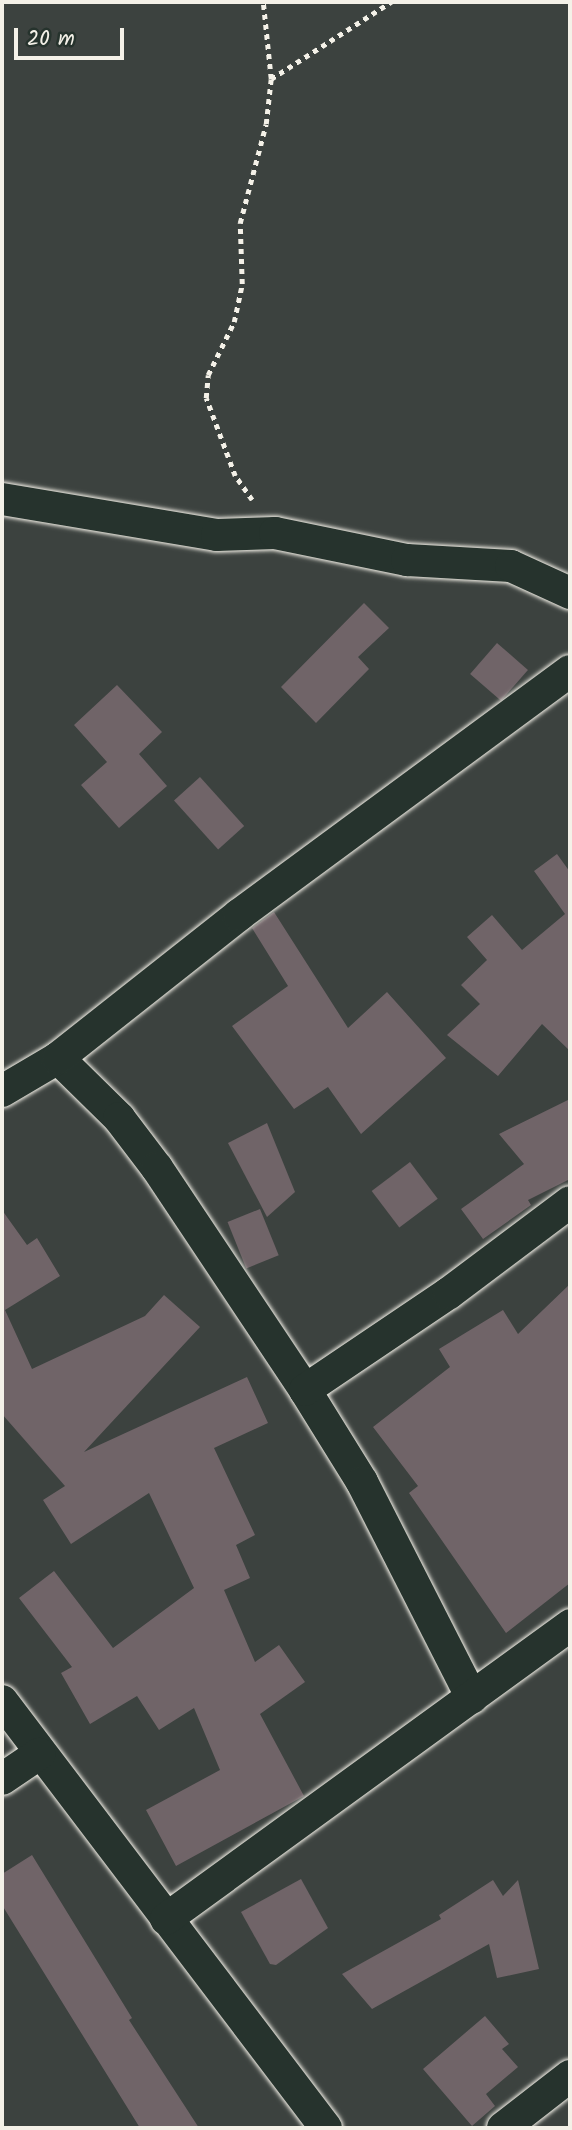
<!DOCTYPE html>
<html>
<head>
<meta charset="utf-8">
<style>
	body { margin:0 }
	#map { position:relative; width:572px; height:2130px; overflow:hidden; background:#3c423f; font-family:Kalam,sans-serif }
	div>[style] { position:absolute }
	.building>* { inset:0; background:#706468; transform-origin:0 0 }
	.path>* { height:4.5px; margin-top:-2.25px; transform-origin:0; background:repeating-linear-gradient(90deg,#f4f1e8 0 5px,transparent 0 10px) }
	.roads { filter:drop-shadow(0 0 2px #f4f1e8) drop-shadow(0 0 2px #f4f1e8) }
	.street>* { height:32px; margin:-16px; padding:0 16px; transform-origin:16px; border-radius:16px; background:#26332d }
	span { translate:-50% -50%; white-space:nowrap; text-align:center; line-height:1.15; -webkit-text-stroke:6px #26332d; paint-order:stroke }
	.frame { position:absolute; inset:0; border:4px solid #f4f1e8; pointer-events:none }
	.scale { position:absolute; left:14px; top:28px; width:110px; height:32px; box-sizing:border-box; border:4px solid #f4f1e8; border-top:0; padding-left:9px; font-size:21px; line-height:24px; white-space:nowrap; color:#f4f1e8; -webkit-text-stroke:5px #26332d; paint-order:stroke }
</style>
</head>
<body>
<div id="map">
	<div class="building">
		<div style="clip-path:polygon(364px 603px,389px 628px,358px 657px,369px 669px,316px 723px,281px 687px)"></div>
		<div style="left:497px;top:643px;width:41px;height:41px;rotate:41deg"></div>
		<div style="clip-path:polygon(117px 685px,162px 732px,139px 754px,167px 786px,119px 828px,81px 785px,107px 762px,74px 725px)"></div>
		<div style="left:200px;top:777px;width:66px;height:35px;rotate:48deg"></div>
		<div style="clip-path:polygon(557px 854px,570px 872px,570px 1051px,542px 1024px,498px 1076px,447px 1035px,480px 1004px,461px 985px,487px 960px,467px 937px,492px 915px,522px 950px,565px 914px,534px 871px)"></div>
		<div style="clip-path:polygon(274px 912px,348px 1028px,387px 992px,446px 1058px,361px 1134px,328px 1087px,294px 1109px,232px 1026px,288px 986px,252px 928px)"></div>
		<div style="clip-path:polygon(570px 1099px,570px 1179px,528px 1200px,531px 1205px,483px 1239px,461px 1209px,524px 1164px,499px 1134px)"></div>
		<div style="clip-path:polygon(267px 1123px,295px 1192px,267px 1217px,228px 1143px)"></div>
		<div style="left:410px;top:1162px;width:46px;height:48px;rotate:53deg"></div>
		<div style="left:260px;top:1209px;width:50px;height:35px;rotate:68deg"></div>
		<div style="clip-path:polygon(2px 1210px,27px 1245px,37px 1238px,60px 1276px,5px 1310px,32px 1369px,145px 1316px,164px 1295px,200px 1327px,84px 1452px,247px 1377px,268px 1423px,214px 1448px,255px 1535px,236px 1545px,250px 1578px,224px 1590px,255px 1662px,279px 1645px,305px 1682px,260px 1714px,304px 1796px,176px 1866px,146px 1810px,220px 1770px,194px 1708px,159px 1730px,137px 1696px,90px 1724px,61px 1673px,72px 1667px,19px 1598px,54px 1571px,113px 1648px,194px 1588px,149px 1493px,71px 1544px,43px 1500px,65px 1486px,2px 1414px)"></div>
		<div style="clip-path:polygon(570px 1284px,570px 1583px,506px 1633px,409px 1493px,418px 1486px,373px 1427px,450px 1367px,439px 1349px,503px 1310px,518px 1334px)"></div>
		<div style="clip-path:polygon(32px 1855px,132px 2018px,129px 2020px,199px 2128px,140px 2128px,2px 1905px,2px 1874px)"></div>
		<div style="clip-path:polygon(301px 1879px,328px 1928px,276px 1965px,270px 1964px,241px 1912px)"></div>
		<div style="clip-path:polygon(493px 1880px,503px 1896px,518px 1880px,539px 1969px,497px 1978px,489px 1944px,372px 2009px,342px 1974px,441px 1919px,439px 1915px)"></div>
		<div style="clip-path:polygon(485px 2016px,509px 2044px,502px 2049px,518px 2067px,486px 2094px,495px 2106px,472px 2126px,423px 2069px)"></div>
	</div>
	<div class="path">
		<div style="left:271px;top:79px;width:143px;rotate:-32.7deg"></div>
		<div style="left:252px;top:500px;width:29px;rotate:-125deg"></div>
		<div style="left:235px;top:476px;width:83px;rotate:-110.4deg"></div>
		<div style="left:206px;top:398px;width:23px;rotate:-85deg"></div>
		<div style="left:208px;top:375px;width:59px;rotate:-63.9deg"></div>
		<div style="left:234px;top:322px;width:39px;rotate:-78deg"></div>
		<div style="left:242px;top:284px;width:61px;rotate:-91.9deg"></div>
		<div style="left:240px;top:223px;width:102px;rotate:-75.3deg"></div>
		<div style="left:266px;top:124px;width:45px;rotate:-83.7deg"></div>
		<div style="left:271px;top:79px;width:77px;rotate:-95.9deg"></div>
	</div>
	<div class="roads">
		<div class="street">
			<div style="left:2px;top:499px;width:218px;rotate:9.5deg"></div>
			<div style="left:217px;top:535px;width:58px;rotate:-2deg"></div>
			<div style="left:275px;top:533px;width:135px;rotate:11.6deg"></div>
			<div style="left:407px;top:560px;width:104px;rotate:3.3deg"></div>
			<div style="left:511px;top:566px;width:65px;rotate:24.6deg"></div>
			<div style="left:58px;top:1058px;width:86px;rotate:44.5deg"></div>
			<div style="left:119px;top:1118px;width:63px;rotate:52.8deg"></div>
			<div style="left:157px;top:1168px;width:267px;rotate:56.3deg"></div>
			<div style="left:305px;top:1390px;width:108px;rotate:58.2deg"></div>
			<div style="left:362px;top:1482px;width:242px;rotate:63deg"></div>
			<div style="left:2px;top:1091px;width:65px;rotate:-30.5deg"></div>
			<div style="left:58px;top:1058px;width:231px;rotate:-38.3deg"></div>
			<div style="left:239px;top:915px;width:411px;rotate:-36.4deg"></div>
			<div style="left:305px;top:1390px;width:174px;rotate:-34deg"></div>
			<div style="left:449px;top:1293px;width:151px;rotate:-36.9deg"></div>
			<div style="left:2px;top:1701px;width:536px;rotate:52.81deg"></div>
			<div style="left:2px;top:1779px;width:45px;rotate:-34deg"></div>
			<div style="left:166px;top:1919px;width:500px;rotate:-36deg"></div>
			<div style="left:503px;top:2128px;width:85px;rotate:-37.8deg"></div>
		</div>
	</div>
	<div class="frame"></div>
	<div class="scale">20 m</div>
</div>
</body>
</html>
